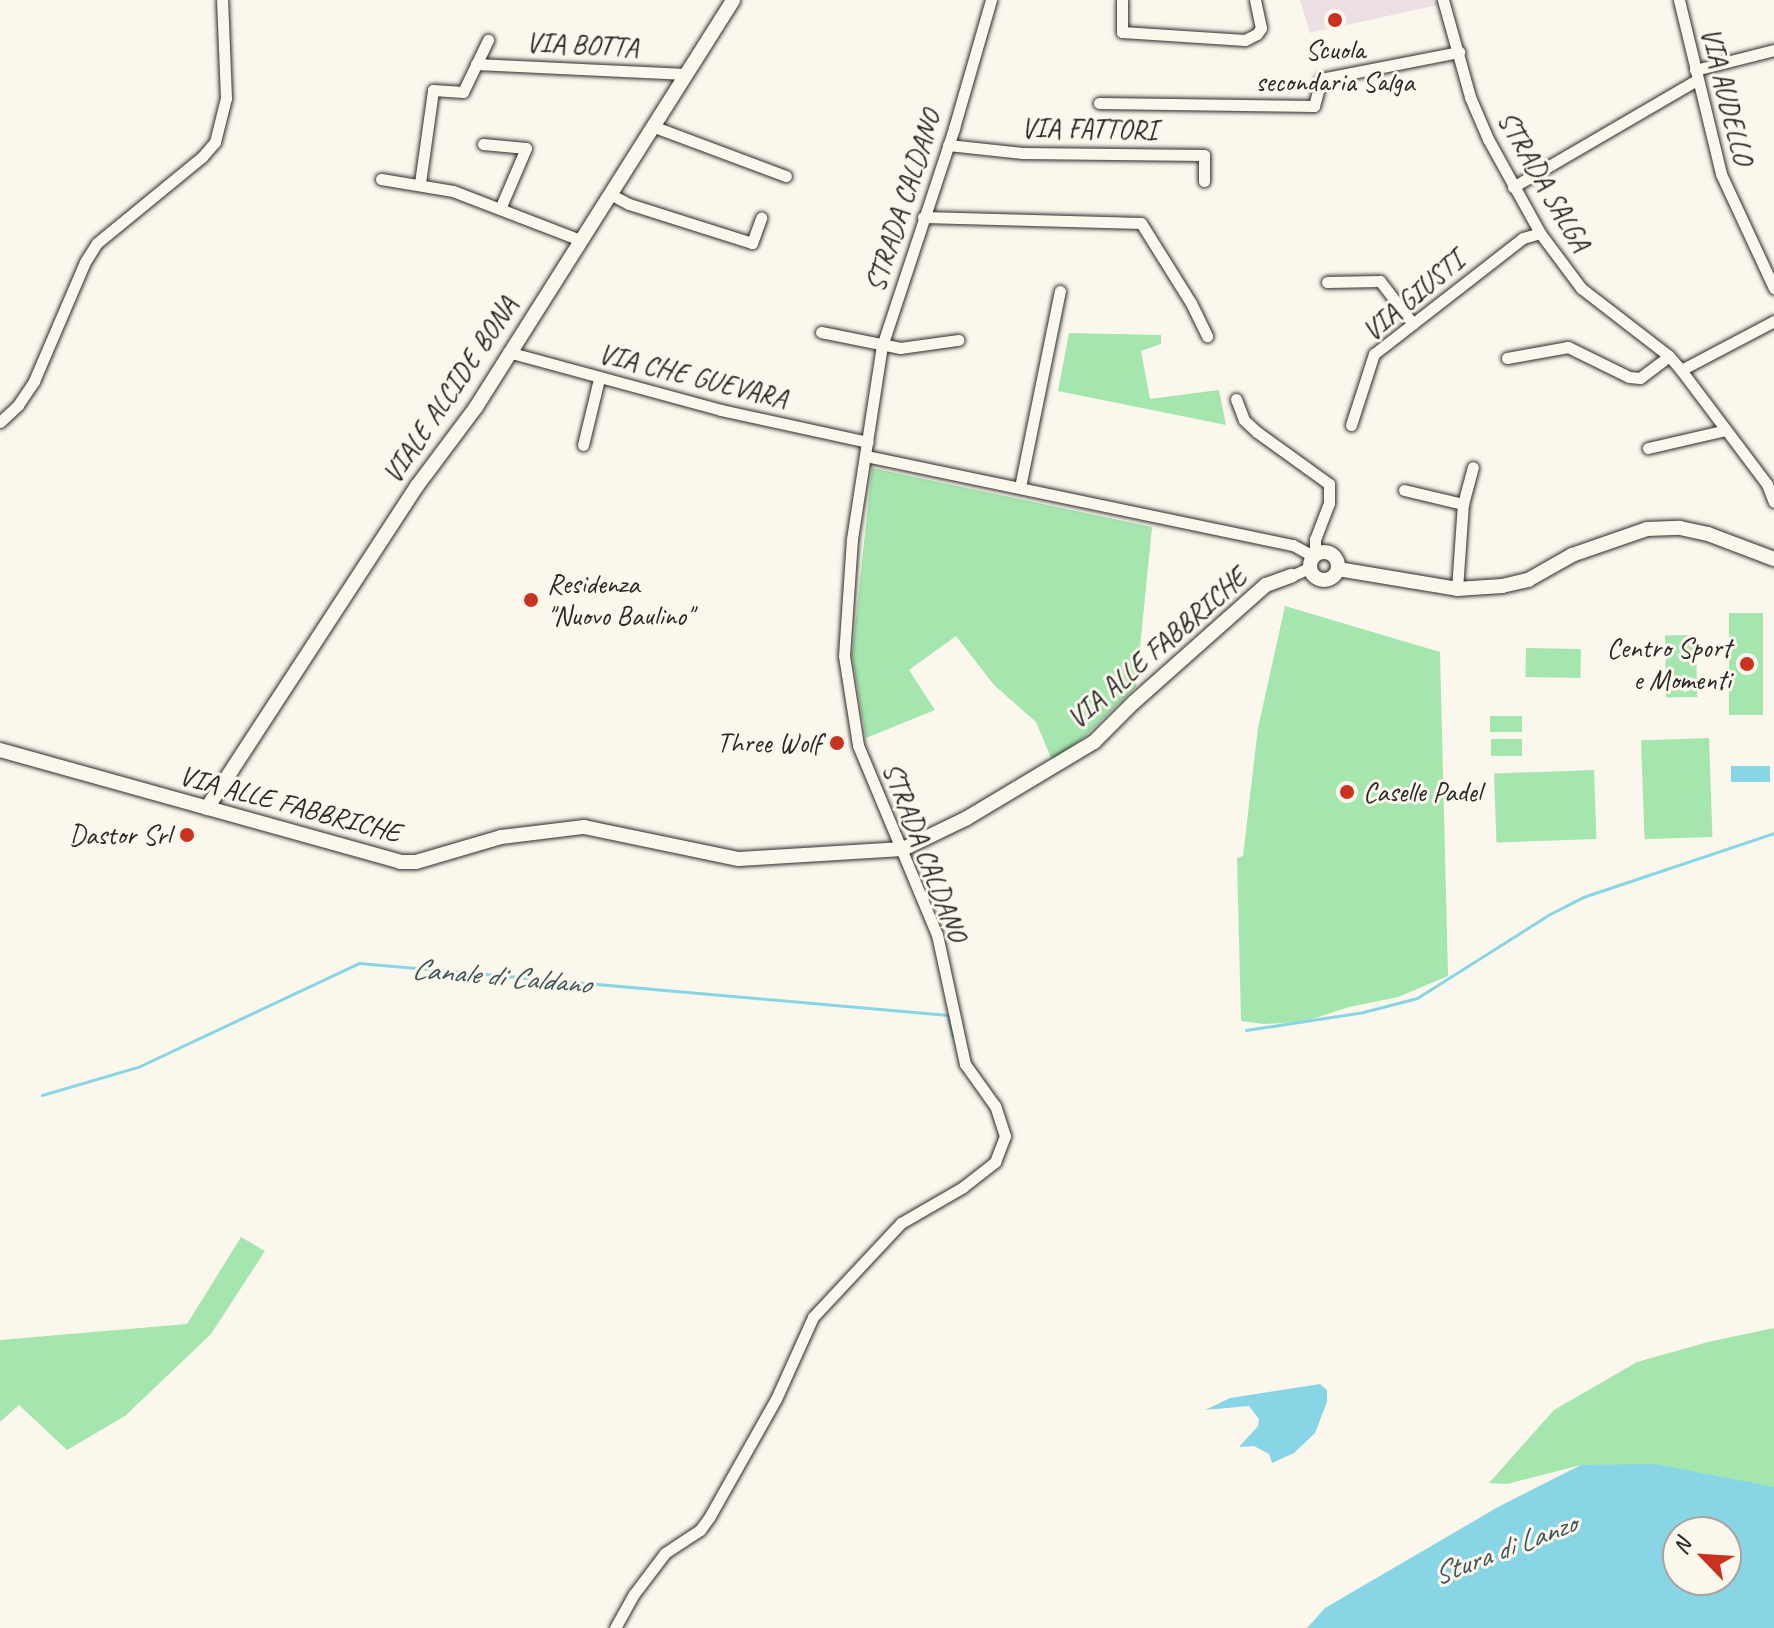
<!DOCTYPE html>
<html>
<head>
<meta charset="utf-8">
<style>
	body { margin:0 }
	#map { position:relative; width:1774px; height:1628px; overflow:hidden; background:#fbf7ec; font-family:Caveat,sans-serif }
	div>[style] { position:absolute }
	.built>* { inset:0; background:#ede0e5 }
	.green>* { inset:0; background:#a5e5ae; transform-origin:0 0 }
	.water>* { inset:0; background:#87d5e5; transform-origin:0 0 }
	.stream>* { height:3px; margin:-1.5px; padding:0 1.5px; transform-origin:1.5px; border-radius:1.5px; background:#87d5e5 }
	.roads { filter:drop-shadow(0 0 2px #2b2b2b) drop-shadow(0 0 2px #2b2b2b) }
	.minor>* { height:11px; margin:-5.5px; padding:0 5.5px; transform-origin:5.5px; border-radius:5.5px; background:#fbf7ec }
	.tertiary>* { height:14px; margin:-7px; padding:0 7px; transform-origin:7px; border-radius:7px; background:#fbf7ec }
	.tertiary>.ring { margin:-7px; padding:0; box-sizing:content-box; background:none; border:14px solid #fbf7ec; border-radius:50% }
	.dots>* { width:22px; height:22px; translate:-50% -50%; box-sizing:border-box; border:4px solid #fbf7ec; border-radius:50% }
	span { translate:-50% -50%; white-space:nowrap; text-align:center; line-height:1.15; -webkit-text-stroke:6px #fbf7ec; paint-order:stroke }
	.street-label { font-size:28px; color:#2b2b2b }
	.poi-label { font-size:28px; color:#2b2b2b }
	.left { translate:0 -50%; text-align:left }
	.right { translate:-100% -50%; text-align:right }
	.water-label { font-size:30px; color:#42565a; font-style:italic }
	.north { position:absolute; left:1662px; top:1516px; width:80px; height:80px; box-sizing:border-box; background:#fbf7ec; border:2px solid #a8a59f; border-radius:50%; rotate:295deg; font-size:22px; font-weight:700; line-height:32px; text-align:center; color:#2b2b2b }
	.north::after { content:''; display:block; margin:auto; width:28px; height:36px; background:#c8321e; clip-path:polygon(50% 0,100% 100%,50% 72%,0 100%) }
</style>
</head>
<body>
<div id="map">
	<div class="built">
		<div style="clip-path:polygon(1300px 0,1437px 0,1438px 5px,1310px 33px)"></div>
	</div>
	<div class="green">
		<div style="clip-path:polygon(1069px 333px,1161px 335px,1161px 344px,1141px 351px,1150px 399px,1219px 390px,1226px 425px,1058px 391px)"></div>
		<div style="clip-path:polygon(872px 468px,1152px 527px,1136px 687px,1084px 737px,1052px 760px,1036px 722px,994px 685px,956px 636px,909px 670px,935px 710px,866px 738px,852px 655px)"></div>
		<div style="clip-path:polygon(1285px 606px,1440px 652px,1448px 976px,1398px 997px,1349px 1007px,1303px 1022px,1264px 1024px,1241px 1021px,1237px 858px,1243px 856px,1258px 728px)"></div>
		<div style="left:1729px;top:613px;width:34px;height:102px"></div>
		<div style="left:1696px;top:635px;width:62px;height:31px;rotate:89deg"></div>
		<div style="left:1526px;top:648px;width:55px;height:29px;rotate:1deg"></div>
		<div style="left:1522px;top:716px;width:16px;height:32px;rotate:90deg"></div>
		<div style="left:1709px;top:738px;width:99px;height:68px;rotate:88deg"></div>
		<div style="left:1491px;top:739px;width:31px;height:17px"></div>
		<div style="left:1594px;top:770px;width:69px;height:100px;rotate:88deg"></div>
		<div style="clip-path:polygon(241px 1237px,265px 1251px,211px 1334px,125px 1416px,67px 1450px,19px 1405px,0 1422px,0 1340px,187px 1324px)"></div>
		<div style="clip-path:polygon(evenodd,1774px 1328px,1774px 1628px,1507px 1628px,1581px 1465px,1507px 1484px,1489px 1483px,1554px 1410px,1637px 1362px,1708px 1342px,1774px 1328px,1678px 1532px,1726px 1532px,1726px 1580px,1678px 1580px,1678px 1532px)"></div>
	</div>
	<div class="water">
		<div style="left:1770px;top:766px;width:16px;height:39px;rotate:90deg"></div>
		<div style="clip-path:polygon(1320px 1384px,1327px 1390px,1327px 1402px,1315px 1433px,1294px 1453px,1272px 1463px,1269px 1454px,1254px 1446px,1239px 1447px,1258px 1426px,1259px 1419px,1249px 1406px,1205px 1410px,1230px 1398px)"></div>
		<div style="clip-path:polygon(evenodd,1655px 1464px,1774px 1487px,1774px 1628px,1307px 1628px,1325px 1608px,1498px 1507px,1581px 1465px,1655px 1464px,1678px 1532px,1726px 1532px,1726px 1580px,1678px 1580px,1678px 1532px)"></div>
	</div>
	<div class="stream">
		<div style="left:1246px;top:1030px;width:118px;rotate:-8.7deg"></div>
		<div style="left:1363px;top:1012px;width:56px;rotate:-14.5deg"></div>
		<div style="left:1417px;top:998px;width:157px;rotate:-32.3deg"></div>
		<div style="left:1550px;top:914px;width:37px;rotate:-27deg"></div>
		<div style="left:1583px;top:897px;width:201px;rotate:-18.5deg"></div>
		<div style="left:42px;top:1095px;width:100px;rotate:-16.3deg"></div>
		<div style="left:138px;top:1067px;width:244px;rotate:-25.2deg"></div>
		<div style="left:359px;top:963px;width:591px;rotate:5.05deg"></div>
		<div style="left:948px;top:1015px;width:22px;rotate:77deg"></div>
	</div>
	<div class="roads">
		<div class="minor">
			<div style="left:1122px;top:0;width:32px;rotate:90deg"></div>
			<div style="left:1122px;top:32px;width:123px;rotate:3.7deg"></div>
			<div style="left:1245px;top:40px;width:13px;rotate:-27deg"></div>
			<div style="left:1257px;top:34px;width:7px;rotate:-56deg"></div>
			<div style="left:1261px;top:28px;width:29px;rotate:-102deg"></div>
			<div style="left:1443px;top:0;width:101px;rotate:74.4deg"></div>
			<div style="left:1470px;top:97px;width:46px;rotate:66.8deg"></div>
			<div style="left:1488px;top:139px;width:107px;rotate:61deg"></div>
			<div style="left:1540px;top:233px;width:69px;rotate:53.3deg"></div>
			<div style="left:1581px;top:288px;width:111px;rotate:37.7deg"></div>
			<div style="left:1669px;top:356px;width:18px;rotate:49deg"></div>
			<div style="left:1681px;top:370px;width:143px;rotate:53deg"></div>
			<div style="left:1767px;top:484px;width:19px;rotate:69deg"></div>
			<div style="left:1679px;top:0;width:179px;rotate:76.4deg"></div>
			<div style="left:1721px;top:174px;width:126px;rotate:65.1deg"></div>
			<div style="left:476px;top:64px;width:210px;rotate:2.7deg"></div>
			<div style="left:1695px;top:70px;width:81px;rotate:-14.2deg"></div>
			<div style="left:1099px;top:103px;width:215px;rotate:0.8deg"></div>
			<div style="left:1314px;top:106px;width:28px;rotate:-75deg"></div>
			<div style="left:1321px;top:79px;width:141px;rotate:-11.1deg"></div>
			<div style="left:652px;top:126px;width:143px;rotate:20.5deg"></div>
			<div style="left:483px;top:144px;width:43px;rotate:5.3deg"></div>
			<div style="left:526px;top:148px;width:66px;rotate:113.1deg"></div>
			<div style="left:948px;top:145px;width:75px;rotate:6.1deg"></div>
			<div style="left:1023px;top:153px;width:181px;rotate:0.6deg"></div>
			<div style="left:1204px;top:155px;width:26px;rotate:90deg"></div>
			<div style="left:381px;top:179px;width:73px;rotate:9.5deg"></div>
			<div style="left:453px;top:191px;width:136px;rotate:21.1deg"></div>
			<div style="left:420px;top:183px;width:94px;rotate:-82deg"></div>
			<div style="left:433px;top:90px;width:30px;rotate:4deg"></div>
			<div style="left:463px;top:92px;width:58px;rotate:-64.3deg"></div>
			<div style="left:1513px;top:187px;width:213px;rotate:-30.2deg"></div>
			<div style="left:610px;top:194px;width:21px;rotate:28deg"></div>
			<div style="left:629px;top:204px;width:129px;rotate:17.6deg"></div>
			<div style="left:752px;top:243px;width:27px;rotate:-70deg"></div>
			<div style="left:923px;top:217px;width:218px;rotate:1.6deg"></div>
			<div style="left:1141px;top:223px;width:94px;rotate:58deg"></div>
			<div style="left:1191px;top:303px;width:37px;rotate:64deg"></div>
			<div style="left:1327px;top:282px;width:53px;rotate:-1.1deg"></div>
			<div style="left:1380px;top:281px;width:54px;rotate:52.5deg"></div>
			<div style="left:821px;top:332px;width:81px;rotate:11.4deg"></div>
			<div style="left:900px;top:348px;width:59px;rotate:-7.9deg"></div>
			<div style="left:508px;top:352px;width:221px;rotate:15.2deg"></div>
			<div style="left:721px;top:410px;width:150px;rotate:12.3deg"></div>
			<div style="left:1507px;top:358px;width:62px;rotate:-10.2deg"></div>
			<div style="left:1568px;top:347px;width:68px;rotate:26.2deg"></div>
			<div style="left:1629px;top:377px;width:11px;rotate:5deg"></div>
			<div style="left:1640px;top:378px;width:36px;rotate:-37deg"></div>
			<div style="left:1681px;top:370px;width:105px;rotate:-27.8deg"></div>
			<div style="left:1236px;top:399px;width:22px;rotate:69deg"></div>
			<div style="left:1244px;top:420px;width:18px;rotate:43deg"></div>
			<div style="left:1257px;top:432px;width:89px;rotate:35.8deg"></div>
			<div style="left:1329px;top:484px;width:19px;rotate:90deg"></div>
			<div style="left:1329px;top:503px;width:39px;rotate:111deg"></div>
			<div style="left:1315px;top:539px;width:15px;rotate:90deg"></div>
			<div style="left:0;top:422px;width:25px;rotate:-43deg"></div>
			<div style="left:18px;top:405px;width:29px;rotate:-56deg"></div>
			<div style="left:34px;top:381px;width:129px;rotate:-66.8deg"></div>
			<div style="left:85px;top:262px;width:22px;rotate:-58deg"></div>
			<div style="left:97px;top:243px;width:136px;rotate:-39.3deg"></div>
			<div style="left:202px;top:157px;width:20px;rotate:-49deg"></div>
			<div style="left:215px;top:142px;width:45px;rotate:-76deg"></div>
			<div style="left:226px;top:98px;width:98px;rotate:-92.3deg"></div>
			<div style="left:1351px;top:425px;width:75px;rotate:-72.1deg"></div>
			<div style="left:1374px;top:354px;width:189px;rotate:-37.9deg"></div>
			<div style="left:1523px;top:238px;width:18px;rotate:-16deg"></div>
			<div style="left:583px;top:445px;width:68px;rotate:-76.4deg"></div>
			<div style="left:1648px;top:448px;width:80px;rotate:-13deg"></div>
			<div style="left:866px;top:456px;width:436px;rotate:11.8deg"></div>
			<div style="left:1293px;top:545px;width:23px;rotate:29deg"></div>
			<div style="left:1020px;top:487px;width:200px;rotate:-78.5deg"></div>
			<div style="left:1404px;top:490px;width:61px;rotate:13.3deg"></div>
			<div style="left:1291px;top:576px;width:20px;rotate:-24deg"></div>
			<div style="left:1457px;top:589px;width:85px;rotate:-86deg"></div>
			<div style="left:1463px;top:504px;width:38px;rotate:-75deg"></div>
			<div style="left:615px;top:1628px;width:39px;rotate:-61deg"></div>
			<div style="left:634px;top:1594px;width:51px;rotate:-52.9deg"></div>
			<div style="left:665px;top:1553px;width:42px;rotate:-33.3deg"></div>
			<div style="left:700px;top:1530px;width:17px;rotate:-54deg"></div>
			<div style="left:710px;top:1516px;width:134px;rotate:-60.6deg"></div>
			<div style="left:776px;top:1399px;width:90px;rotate:-65.7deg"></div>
			<div style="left:813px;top:1317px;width:129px;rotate:-46.9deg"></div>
			<div style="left:901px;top:1223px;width:72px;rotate:-30.1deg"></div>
			<div style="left:963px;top:1187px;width:41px;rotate:-38deg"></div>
			<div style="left:995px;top:1162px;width:28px;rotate:-69deg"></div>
			<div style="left:1005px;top:1136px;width:32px;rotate:-108deg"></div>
			<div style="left:995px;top:1106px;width:52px;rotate:-125.5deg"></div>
			<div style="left:965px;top:1064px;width:132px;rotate:-102.2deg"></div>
			<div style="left:937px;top:935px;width:206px;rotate:-112.6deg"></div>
			<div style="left:858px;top:745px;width:90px;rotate:-98.9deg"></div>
			<div style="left:844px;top:656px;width:117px;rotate:-86.1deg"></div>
			<div style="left:852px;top:539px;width:195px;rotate:-81.2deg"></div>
			<div style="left:882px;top:346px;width:230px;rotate:-71.7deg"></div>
			<div style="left:954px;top:128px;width:133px;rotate:-73.9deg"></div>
		</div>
		<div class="tertiary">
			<div class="ring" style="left:1310px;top:552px;width:14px;height:14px"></div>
			<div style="left:1338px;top:569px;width:121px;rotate:9.5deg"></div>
			<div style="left:1457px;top:589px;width:45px;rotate:-3.8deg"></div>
			<div style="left:1502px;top:586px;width:27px;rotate:-13deg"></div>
			<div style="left:1528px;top:580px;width:51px;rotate:-29.6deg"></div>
			<div style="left:1572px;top:555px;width:79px;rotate:-19.1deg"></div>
			<div style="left:1647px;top:529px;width:33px;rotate:-2deg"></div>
			<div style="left:1680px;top:528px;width:29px;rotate:12deg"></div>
			<div style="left:1708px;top:534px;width:71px;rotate:20.7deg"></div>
			<div style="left:0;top:750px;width:415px;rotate:15.6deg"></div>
			<div style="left:400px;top:862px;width:16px"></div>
			<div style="left:416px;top:862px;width:89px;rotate:-16.4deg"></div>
			<div style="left:501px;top:837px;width:84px;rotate:-6.9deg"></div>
			<div style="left:584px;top:827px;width:158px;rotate:11.7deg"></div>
			<div style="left:739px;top:859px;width:164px;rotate:-3.5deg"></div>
			<div style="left:903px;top:849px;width:71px;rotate:-25.8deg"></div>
			<div style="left:967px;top:818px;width:148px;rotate:-30.9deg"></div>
			<div style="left:1094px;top:742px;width:55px;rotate:-45deg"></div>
			<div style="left:1133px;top:703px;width:178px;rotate:-41.6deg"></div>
			<div style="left:1266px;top:585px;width:27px;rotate:-20deg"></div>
			<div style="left:207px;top:808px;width:384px;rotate:-56.9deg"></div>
			<div style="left:417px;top:486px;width:99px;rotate:-53.2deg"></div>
			<div style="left:476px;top:407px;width:481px;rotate:-57.7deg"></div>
		</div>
	</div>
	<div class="dots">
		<div style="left:1335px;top:20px;background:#c8321e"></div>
		<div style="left:531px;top:600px;background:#c8321e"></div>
		<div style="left:1747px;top:664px;background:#c8321e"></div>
		<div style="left:837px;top:743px;background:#c8321e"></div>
		<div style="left:1347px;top:792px;background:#c8321e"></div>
		<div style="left:187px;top:835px;background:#c8321e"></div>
	</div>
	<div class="street-label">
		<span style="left:582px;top:45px;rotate:3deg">VIA BOTTA</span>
		<span style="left:1727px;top:96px;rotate:76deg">VIA AUDELLO</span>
		<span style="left:1089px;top:129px;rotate:1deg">VIA FATTORI</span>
		<span style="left:1544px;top:181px;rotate:60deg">STRADA SALGA</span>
		<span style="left:903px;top:201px;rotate:-72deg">STRADA CALDANO</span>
		<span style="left:1413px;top:296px;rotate:-40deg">VIA GIUSTI</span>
		<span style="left:693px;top:376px;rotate:14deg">VIA CHE GUEVARA</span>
		<span style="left:450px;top:390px;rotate:-56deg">VIALE ALCIDE BONA</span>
		<span style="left:1157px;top:648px;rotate:-41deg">VIA ALLE FABBRICHE</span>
		<span style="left:290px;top:804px;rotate:15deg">VIA ALLE FABBRICHE</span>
		<span style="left:925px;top:852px;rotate:69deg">STRADA CALDANO</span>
	</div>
	<div class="poi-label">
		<span style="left:1335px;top:66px">Scuola<br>secondaria Salga</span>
		<span class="left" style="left:547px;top:600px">Residenza<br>"Nuovo Baulino"</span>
		<span class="right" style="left:1731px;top:664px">Centro Sport<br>e Momenti</span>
		<span class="right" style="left:821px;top:743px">Three Wolf</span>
		<span class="left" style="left:1363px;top:792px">Caselle Padel</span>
		<span class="right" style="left:171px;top:835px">Dastor Srl</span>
	</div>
	<div class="water-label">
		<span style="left:501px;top:976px;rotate:5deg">Canale di Caldano</span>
		<span style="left:1504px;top:1549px;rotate:-21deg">Stura di Lanzo</span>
	</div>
	<div class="north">N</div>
</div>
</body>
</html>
